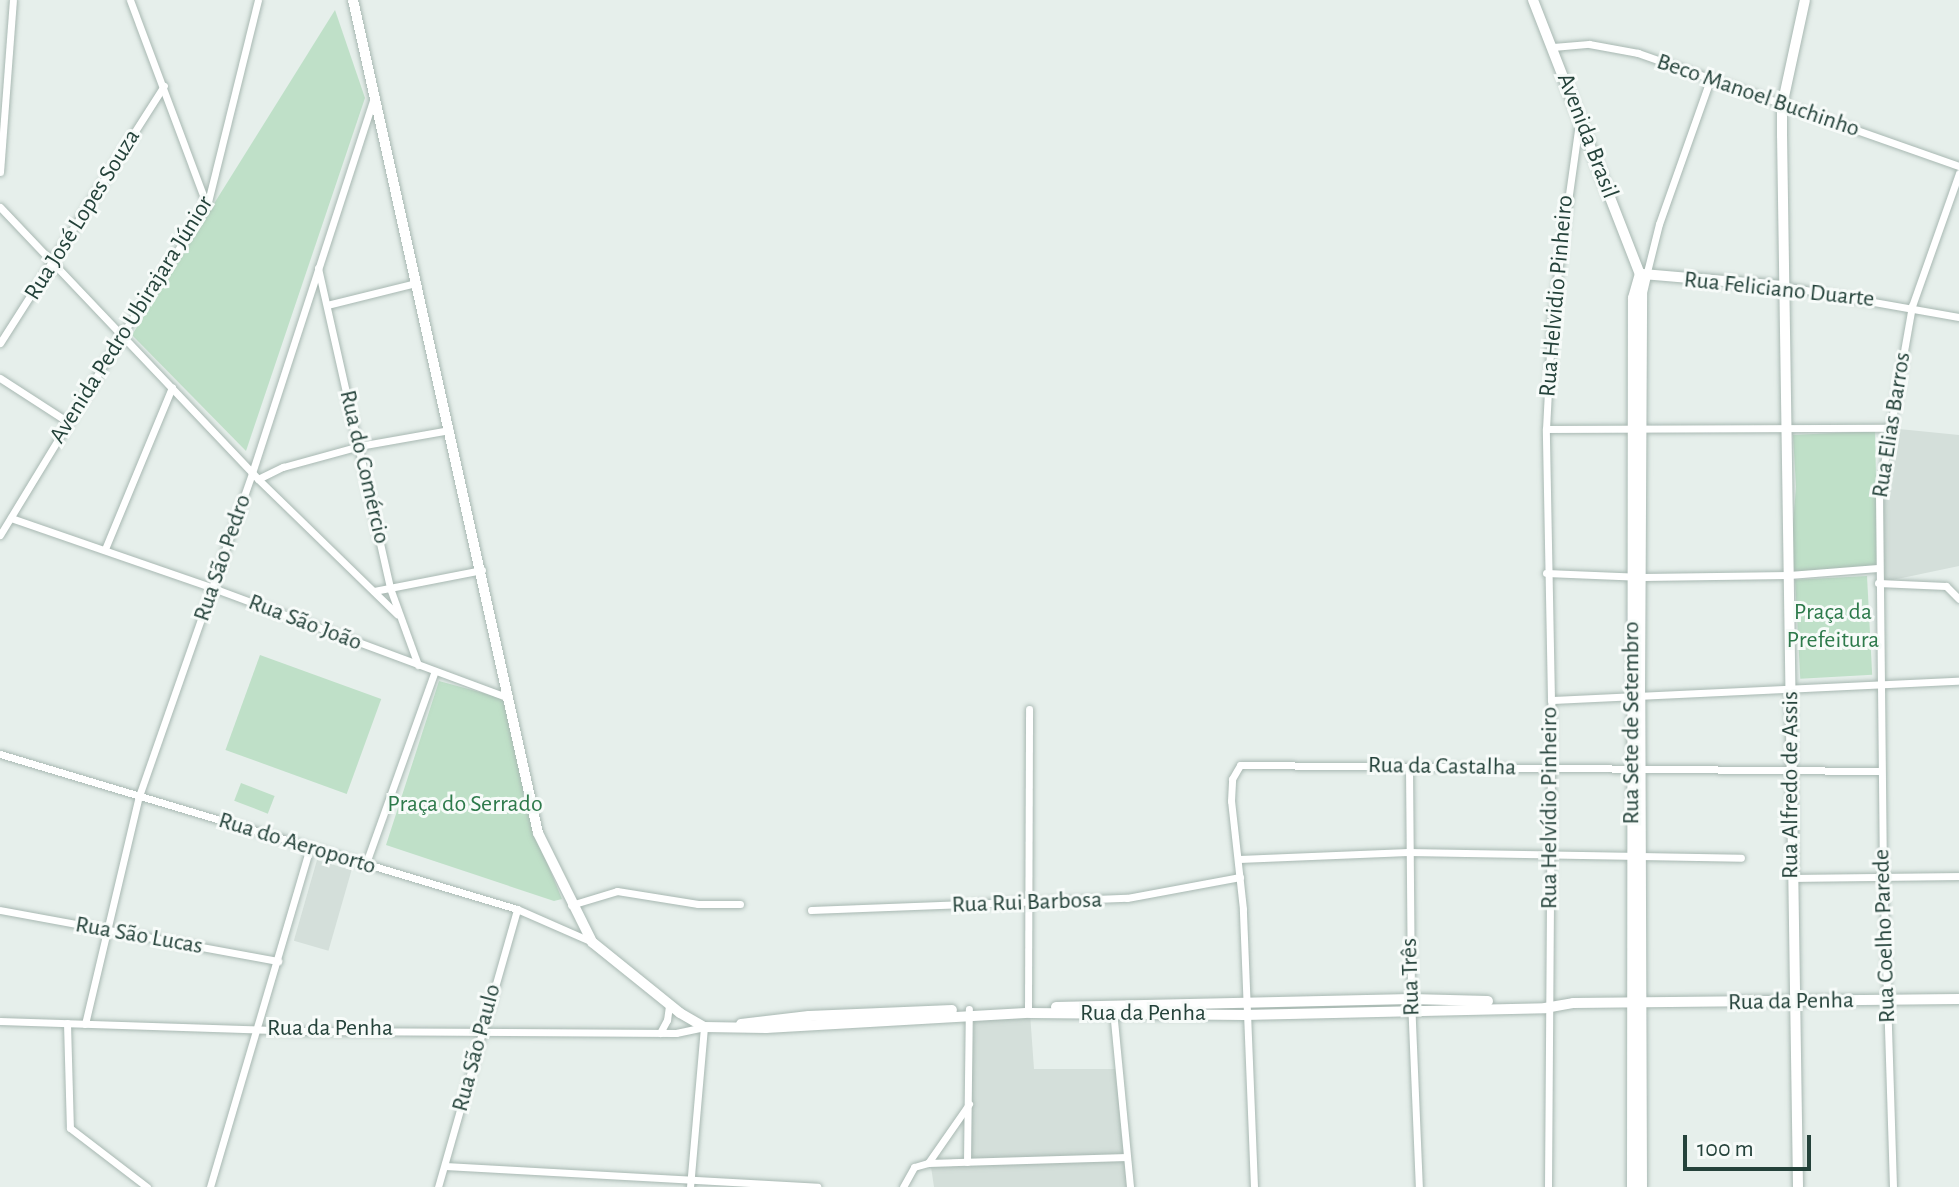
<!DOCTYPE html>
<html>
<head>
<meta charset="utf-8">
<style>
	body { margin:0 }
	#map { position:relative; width:1959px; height:1187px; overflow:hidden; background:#e6efeb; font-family:"Alegreya Sans",sans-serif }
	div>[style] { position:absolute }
	.built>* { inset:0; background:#d4dfda; transform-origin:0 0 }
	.green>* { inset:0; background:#bfe0c8; transform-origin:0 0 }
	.roads { filter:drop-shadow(0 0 2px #a8b8b2) drop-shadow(0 0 2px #a8b8b2) }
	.street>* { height:7px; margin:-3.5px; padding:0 3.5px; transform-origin:3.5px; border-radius:3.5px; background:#fff }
	.secondary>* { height:10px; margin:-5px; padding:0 5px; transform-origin:5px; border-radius:5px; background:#fff }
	span { translate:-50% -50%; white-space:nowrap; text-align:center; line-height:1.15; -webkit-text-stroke:6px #f7fbf9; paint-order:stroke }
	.street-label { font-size:24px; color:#24423a }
	.park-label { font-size:24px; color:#2d7a4b }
	.scale { position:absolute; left:1683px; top:1135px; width:128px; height:36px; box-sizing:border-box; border:4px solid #24423a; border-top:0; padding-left:10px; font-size:24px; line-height:28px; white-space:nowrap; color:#24423a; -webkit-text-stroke:6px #f7fbf9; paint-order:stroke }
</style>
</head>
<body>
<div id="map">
	<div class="built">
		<div style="clip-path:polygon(1889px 428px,1959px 435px,1959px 566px,1878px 583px)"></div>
		<div style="left:317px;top:860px;width:36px;height:84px;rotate:16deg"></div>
		<div style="clip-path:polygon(1030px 1013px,1034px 1069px,1116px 1069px,1127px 1187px,934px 1187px,930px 1160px,969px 1159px,974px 1015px)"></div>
	</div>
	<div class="green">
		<div style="clip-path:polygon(335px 10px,365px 98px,246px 451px,132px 335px)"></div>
		<div style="clip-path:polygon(1875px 431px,1878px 568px,1789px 575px,1796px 487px,1793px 435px)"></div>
		<div style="left:1867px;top:576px;width:99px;height:72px;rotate:87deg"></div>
		<div style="left:260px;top:655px;width:129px;height:101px;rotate:20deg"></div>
		<div style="clip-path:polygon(439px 681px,505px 699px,531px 824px,562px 899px,554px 901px,386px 845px)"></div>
		<div style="left:241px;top:783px;width:36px;height:19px;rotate:21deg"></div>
	</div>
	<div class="roads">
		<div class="street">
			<div style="left:130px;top:0;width:220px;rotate:69.5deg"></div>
			<div style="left:1553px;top:47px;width:36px;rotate:-5deg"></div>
			<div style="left:1589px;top:44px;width:50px;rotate:10.4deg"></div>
			<div style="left:1638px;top:53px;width:340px;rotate:19.4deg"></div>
			<div style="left:0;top:172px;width:172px;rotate:-85.7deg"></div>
			<div style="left:0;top:207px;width:375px;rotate:46.5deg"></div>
			<div style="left:258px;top:479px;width:194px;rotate:44.2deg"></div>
			<div style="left:318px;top:268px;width:328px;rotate:77.3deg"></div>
			<div style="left:390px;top:588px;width:82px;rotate:70deg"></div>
			<div style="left:1646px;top:276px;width:54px;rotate:-76deg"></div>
			<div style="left:1659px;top:224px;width:153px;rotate:-70.5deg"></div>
			<div style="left:1783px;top:286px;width:179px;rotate:10deg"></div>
			<div style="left:327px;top:305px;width:92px;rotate:-13.9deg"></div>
			<div style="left:0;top:343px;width:305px;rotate:-57.5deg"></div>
			<div style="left:0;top:378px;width:81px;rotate:32.9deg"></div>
			<div style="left:1546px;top:429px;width:343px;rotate:-0.2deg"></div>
			<div style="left:258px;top:479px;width:28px;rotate:-26deg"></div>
			<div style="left:283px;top:467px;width:79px;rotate:-15.4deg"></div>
			<div style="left:359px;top:446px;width:92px;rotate:-10deg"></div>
			<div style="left:11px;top:518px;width:214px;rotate:19.1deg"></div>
			<div style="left:213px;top:588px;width:315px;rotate:20.4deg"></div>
			<div style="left:0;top:535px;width:233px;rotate:-58.7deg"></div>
			<div style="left:121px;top:336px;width:156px;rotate:-56.5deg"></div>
			<div style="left:207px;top:206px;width:212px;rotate:-76.1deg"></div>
			<div style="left:105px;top:549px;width:175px;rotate:-67.5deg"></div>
			<div style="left:1546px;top:573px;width:97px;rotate:2.4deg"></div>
			<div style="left:1643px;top:577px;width:146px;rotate:-0.8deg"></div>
			<div style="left:1789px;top:575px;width:89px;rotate:-4.5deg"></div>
			<div style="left:1878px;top:583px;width:68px;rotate:2.5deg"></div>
			<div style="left:1946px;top:586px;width:18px;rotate:45deg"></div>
			<div style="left:374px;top:591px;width:110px;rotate:-11deg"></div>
			<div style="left:1551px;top:700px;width:408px;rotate:-2.7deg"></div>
			<div style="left:0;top:754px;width:540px;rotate:16.69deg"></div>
			<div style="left:517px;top:909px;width:80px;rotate:23.7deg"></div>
			<div style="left:1409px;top:767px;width:232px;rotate:89.5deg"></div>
			<div style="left:1411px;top:999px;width:188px;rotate:87.6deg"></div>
			<div style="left:1239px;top:859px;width:169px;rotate:-2.4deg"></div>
			<div style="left:1408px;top:852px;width:333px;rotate:1deg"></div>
			<div style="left:365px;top:866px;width:205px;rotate:-70.3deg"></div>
			<div style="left:1792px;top:878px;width:167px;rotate:-0.7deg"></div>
			<div style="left:571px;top:905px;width:48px;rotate:-16.9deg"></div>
			<div style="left:617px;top:891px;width:82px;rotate:9.1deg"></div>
			<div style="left:698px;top:904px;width:42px"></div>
			<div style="left:0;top:910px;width:283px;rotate:10.4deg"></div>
			<div style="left:811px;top:910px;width:316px;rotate:-2.2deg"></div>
			<div style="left:1127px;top:898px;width:115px;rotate:-10.5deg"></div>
			<div style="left:1113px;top:1010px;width:178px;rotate:84.5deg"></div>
			<div style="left:1028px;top:1013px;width:304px;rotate:-89.8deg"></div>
			<div style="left:0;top:1021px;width:304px;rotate:1.9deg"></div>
			<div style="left:304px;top:1031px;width:372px;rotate:0.3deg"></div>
			<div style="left:676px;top:1033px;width:29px;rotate:-12deg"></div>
			<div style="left:704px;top:1027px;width:161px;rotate:95deg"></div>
			<div style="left:67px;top:1023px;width:105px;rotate:88.4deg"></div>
			<div style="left:70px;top:1128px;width:97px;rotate:37.5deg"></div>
			<div style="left:85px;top:1024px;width:234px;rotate:-76.7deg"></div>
			<div style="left:139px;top:796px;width:342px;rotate:-70.7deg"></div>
			<div style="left:252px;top:473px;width:394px;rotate:-72deg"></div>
			<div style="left:660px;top:1033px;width:15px;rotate:-62deg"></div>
			<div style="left:667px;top:1020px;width:14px;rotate:-82deg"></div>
			<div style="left:967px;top:1162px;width:153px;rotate:-89.3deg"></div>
			<div style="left:928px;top:1163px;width:72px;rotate:-55.2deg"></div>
			<div style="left:445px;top:1166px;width:373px;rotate:3.2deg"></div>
			<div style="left:210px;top:1187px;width:354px;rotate:-73.6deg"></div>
			<div style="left:438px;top:1187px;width:289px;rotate:-74.1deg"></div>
			<div style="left:903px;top:1187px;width:23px;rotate:-61deg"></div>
			<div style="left:914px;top:1167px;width:15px;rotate:-16deg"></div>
			<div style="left:928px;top:1163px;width:199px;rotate:-1.7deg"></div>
			<div style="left:1254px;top:1187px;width:278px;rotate:-92.3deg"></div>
			<div style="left:1243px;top:909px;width:109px;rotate:-96.3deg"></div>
			<div style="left:1231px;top:801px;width:22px;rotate:-87deg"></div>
			<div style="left:1232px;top:779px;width:16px;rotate:-60deg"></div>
			<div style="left:1240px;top:765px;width:641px;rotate:0.54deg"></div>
			<div style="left:1548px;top:1187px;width:487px;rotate:-89.6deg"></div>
			<div style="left:1551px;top:700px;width:271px;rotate:-91.1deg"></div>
			<div style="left:1546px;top:429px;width:114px;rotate:-87deg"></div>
			<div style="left:1552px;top:315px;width:195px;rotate:-82deg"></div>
			<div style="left:1893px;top:1187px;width:311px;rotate:-91.8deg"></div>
			<div style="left:1883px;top:876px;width:383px;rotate:-90.6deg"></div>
			<div style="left:1879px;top:493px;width:190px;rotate:-80deg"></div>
			<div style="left:1912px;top:306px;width:141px;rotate:-70.5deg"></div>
		</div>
		<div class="secondary">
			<div style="left:353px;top:0;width:853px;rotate:77.48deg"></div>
			<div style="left:538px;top:833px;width:122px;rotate:63.6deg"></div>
			<div style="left:592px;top:942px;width:113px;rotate:38.9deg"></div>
			<div style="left:680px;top:1013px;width:28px;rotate:30deg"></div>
			<div style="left:704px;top:1027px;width:62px;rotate:0.9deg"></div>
			<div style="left:766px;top:1028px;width:264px;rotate:-3.3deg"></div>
			<div style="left:1030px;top:1013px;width:215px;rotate:0.5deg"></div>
			<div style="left:1245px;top:1015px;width:300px;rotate:-1.3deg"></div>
			<div style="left:1545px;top:1008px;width:28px;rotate:-10deg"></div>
			<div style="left:1573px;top:1003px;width:386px;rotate:-0.6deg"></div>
			<div style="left:1533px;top:0;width:294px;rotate:68.7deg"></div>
			<div style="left:1642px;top:274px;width:142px;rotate:4.9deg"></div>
			<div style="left:1056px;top:1007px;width:355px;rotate:-1.3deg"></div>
			<div style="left:1411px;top:999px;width:77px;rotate:1.5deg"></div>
			<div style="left:741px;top:1024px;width:68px;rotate:-6.7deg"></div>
			<div style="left:809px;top:1016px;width:143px;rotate:-2.4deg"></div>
			<div style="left:1632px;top:1187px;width:889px;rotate:-89.94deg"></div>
			<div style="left:1633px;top:298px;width:25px;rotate:-74deg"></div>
			<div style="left:1642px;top:1187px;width:489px;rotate:-90.2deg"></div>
			<div style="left:1640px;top:698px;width:405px;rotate:-89.7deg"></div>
			<div style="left:1642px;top:293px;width:17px;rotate:-77deg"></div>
			<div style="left:1798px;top:1187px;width:1051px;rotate:-90.87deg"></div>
			<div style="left:1782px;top:136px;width:30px;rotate:-90deg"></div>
			<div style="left:1782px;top:106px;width:108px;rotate:-77.8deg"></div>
		</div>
	</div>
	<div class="street-label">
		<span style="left:1758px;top:96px;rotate:19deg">Beco Manoel Buchinho</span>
		<span style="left:1587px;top:136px;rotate:69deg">Avenida Brasil</span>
		<span style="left:83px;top:215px;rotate:-58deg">Rua José Lopes Souza</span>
		<span style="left:1779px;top:290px;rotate:6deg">Rua Feliciano Duarte</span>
		<span style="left:1557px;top:296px;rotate:-85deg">Rua Helvidio Pinheiro</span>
		<span style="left:132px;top:320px;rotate:-58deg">Avenida Pedro Ubirajara Júnior</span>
		<span style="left:1892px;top:425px;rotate:-81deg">Rua Elias Barros</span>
		<span style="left:364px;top:467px;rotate:77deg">Rua do Comércio</span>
		<span style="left:223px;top:558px;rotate:-71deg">Rua São Pedro</span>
		<span style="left:305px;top:623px;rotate:21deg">Rua São João</span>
		<span style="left:1632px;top:723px;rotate:-90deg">Rua Sete de Setembro</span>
		<span style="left:1442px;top:767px;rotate:1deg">Rua da Castalha</span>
		<span style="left:1791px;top:785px;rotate:-90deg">Rua Alfredo de Assis</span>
		<span style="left:1550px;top:808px;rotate:-90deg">Rua Helvídio Pinheiro</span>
		<span style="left:297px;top:844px;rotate:17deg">Rua do Aeroporto</span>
		<span style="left:1027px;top:903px;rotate:-2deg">Rua Rui Barbosa</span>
		<span style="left:139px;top:936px;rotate:10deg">Rua São Lucas</span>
		<span style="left:1885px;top:936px;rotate:-92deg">Rua Coelho Parede</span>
		<span style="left:1411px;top:977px;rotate:-92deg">Rua Três</span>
		<span style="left:1791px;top:1002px;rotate:-1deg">Rua da Penha</span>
		<span style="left:1143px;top:1014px">Rua da Penha</span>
		<span style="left:330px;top:1029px">Rua da Penha</span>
		<span style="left:477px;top:1048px;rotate:-75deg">Rua São Paulo</span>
	</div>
	<div class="park-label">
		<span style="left:1833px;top:627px">Praça da<br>Prefeitura</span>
		<span style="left:465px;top:805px">Praça do Serrado</span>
	</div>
	<div class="scale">100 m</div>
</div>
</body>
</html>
